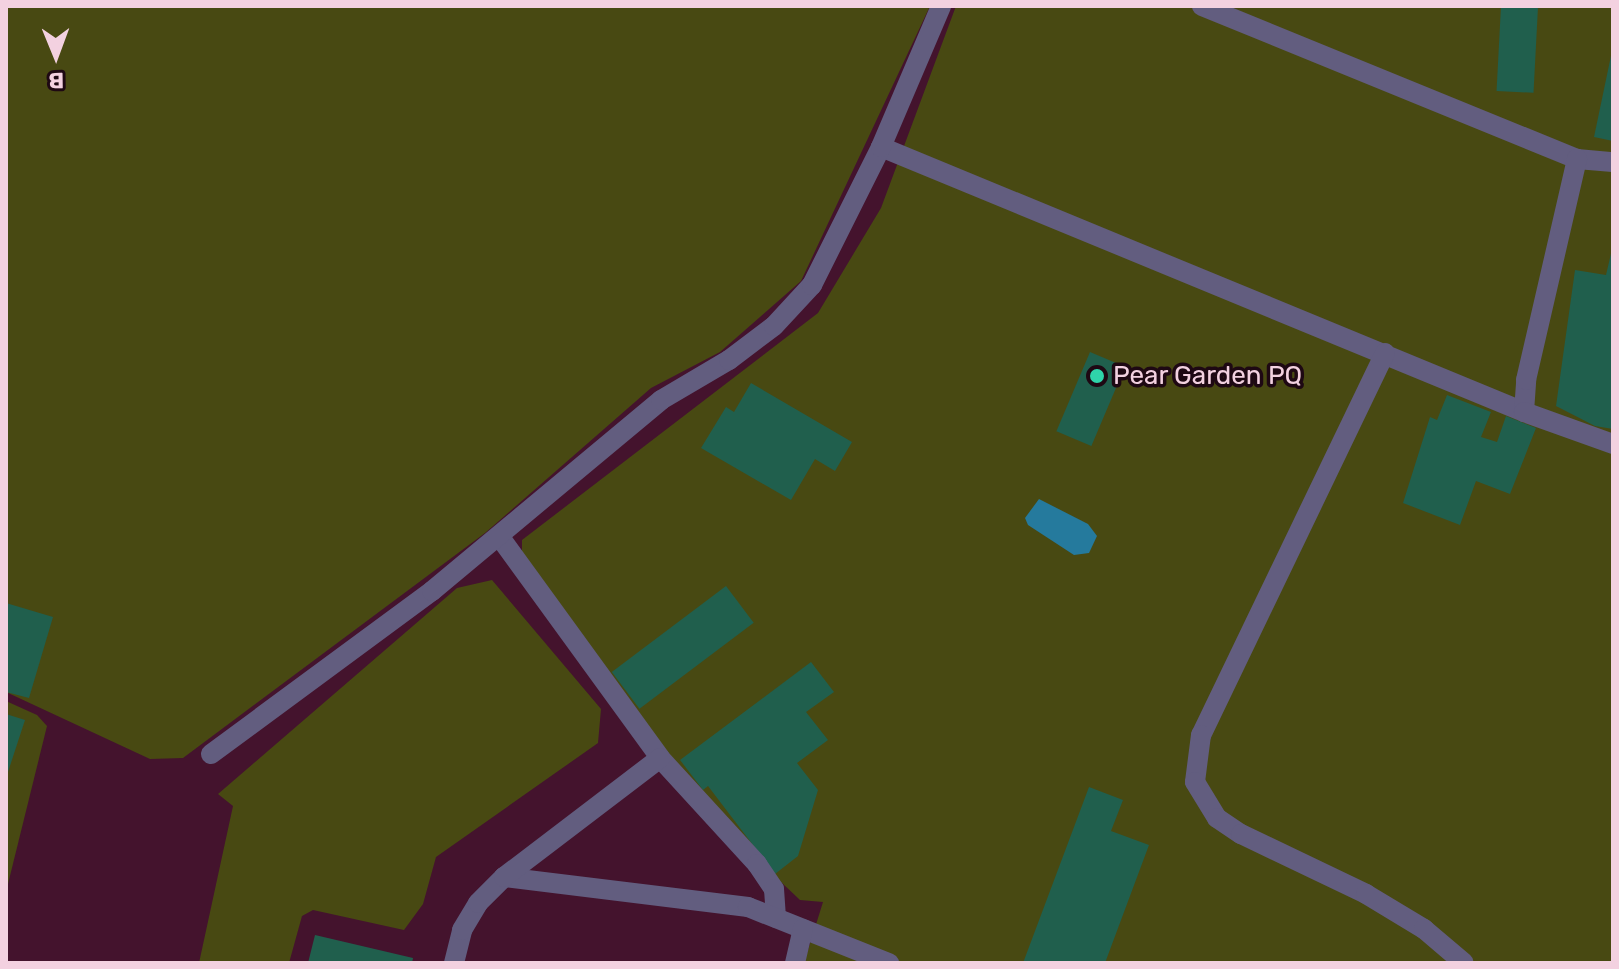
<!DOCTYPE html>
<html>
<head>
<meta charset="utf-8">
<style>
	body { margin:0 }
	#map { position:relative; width:1619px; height:969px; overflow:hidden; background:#44132d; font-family:Rubik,sans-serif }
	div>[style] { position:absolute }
	.green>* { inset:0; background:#484912 }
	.water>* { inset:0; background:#257a9d }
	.building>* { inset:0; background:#205f4d; transform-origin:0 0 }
	.minor>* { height:20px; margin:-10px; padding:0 10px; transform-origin:10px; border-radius:10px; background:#625d7f }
	.dots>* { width:22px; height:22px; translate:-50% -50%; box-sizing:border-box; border:4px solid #1e0813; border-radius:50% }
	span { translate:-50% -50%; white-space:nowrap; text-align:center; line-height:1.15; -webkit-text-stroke:7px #1e0813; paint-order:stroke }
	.poi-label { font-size:26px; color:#f3d1e0 }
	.left { translate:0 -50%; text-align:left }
	.frame { position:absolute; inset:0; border:8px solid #f3d1e0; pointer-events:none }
	.north { position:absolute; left:16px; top:16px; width:80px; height:80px; -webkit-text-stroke:6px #1e0813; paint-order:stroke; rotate:179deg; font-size:22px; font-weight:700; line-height:32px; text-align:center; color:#f3d1e0 }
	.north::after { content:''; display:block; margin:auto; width:28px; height:36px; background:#f3d1e0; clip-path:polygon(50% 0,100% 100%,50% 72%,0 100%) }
</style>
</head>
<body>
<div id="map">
	<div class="green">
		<div style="clip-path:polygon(6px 6px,930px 6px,801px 281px,720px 352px,651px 388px,485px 533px,183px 758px,150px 759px,6px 692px)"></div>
		<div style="clip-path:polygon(956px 6px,1613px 6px,1613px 963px,804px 963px,823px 902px,800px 900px,760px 862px,632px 714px,522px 562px,522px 540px,818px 313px,881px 208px)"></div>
		<div style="clip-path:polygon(492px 580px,601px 709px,598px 743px,436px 857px,423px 904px,404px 930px,313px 910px,302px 916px,289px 963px,199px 963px,233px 806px,218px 794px,457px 588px)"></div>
		<div style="clip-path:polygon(6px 701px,37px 715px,47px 726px,6px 892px)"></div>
	</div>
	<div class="water">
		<div style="clip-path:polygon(1039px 499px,1088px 524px,1097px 536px,1089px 553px,1074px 555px,1028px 525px,1025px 518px)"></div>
	</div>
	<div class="building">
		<div style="left:1501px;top:6px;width:37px;height:85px;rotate:3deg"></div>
		<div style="clip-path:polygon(1612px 51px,1613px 51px,1613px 141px,1594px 137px)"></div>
		<div style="clip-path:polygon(1613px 245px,1613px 429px,1595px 426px,1556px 406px,1575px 270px,1606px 275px)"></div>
		<div style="left:1090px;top:352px;width:38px;height:86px;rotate:23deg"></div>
		<div style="clip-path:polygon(751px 383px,852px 442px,835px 471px,815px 459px,791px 500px,701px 448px,726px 407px,734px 412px)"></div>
		<div style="clip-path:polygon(1447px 395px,1491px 412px,1481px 437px,1497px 442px,1506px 416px,1536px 428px,1510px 494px,1476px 481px,1460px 525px,1403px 503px,1430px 417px,1437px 420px)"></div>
		<div style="left:726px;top:586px;width:46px;height:143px;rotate:53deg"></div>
		<div style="clip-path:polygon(6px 603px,53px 617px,29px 698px,6px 692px)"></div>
		<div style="clip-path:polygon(811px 662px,834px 692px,806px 712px,828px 740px,797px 763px,818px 790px,798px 856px,775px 874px,708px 786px,703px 790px,680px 760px)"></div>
		<div style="clip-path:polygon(6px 714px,25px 720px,7px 775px,6px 775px)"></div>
		<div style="clip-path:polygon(1089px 787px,1123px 800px,1111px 831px,1149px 845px,1105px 963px,1023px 963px)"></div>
		<div style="clip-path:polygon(315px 935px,413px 958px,412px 963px,308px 963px)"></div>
	</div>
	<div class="minor">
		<div style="left:1202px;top:6px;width:405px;rotate:22.2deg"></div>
		<div style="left:1577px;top:159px;width:36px;rotate:5deg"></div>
		<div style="left:881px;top:147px;width:695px;rotate:22.4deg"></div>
		<div style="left:1524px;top:412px;width:32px;rotate:-86deg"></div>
		<div style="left:1526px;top:380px;width:227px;rotate:-77deg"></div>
		<div style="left:1385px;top:353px;width:424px;rotate:115.7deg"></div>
		<div style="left:1201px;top:735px;width:47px;rotate:97.3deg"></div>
		<div style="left:1195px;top:782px;width:42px;rotate:58.6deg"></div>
		<div style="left:1217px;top:818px;width:29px;rotate:34deg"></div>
		<div style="left:1241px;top:834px;width:139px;rotate:25.6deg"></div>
		<div style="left:1366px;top:894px;width:68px;rotate:31.1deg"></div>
		<div style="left:1424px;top:929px;width:52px;rotate:40.4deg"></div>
		<div style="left:1524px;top:412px;width:95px;rotate:19.8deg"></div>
		<div style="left:499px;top:536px;width:274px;rotate:54deg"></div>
		<div style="left:660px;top:758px;width:144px;rotate:47.5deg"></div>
		<div style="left:757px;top:864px;width:30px;rotate:56deg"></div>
		<div style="left:774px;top:889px;width:29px;rotate:86deg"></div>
		<div style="left:211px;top:754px;width:275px;rotate:-36.4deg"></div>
		<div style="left:432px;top:591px;width:298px;rotate:-39.8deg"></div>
		<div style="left:661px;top:400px;width:79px;rotate:-30.5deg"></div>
		<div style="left:729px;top:360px;width:56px;rotate:-37.1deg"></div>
		<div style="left:774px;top:326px;width:56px;rotate:-47.2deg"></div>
		<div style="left:812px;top:285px;width:154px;rotate:-63.4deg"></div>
		<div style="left:881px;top:147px;width:153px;rotate:-66.9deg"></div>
		<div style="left:504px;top:877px;width:246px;rotate:7deg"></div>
		<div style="left:748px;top:907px;width:152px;rotate:21.7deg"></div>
		<div style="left:454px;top:963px;width:34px;rotate:-76deg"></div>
		<div style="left:462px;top:930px;width:31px;rotate:-59deg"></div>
		<div style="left:478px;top:903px;width:37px;rotate:-45deg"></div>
		<div style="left:504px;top:877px;width:196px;rotate:-37.3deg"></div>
		<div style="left:795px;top:963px;width:35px;rotate:-77deg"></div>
	</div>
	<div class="dots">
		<div style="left:1097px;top:376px;background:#2fd4aa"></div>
	</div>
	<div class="poi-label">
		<span class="left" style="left:1113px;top:376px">Pear Garden PQ</span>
	</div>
	<div class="frame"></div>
	<div class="north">B</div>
</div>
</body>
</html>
